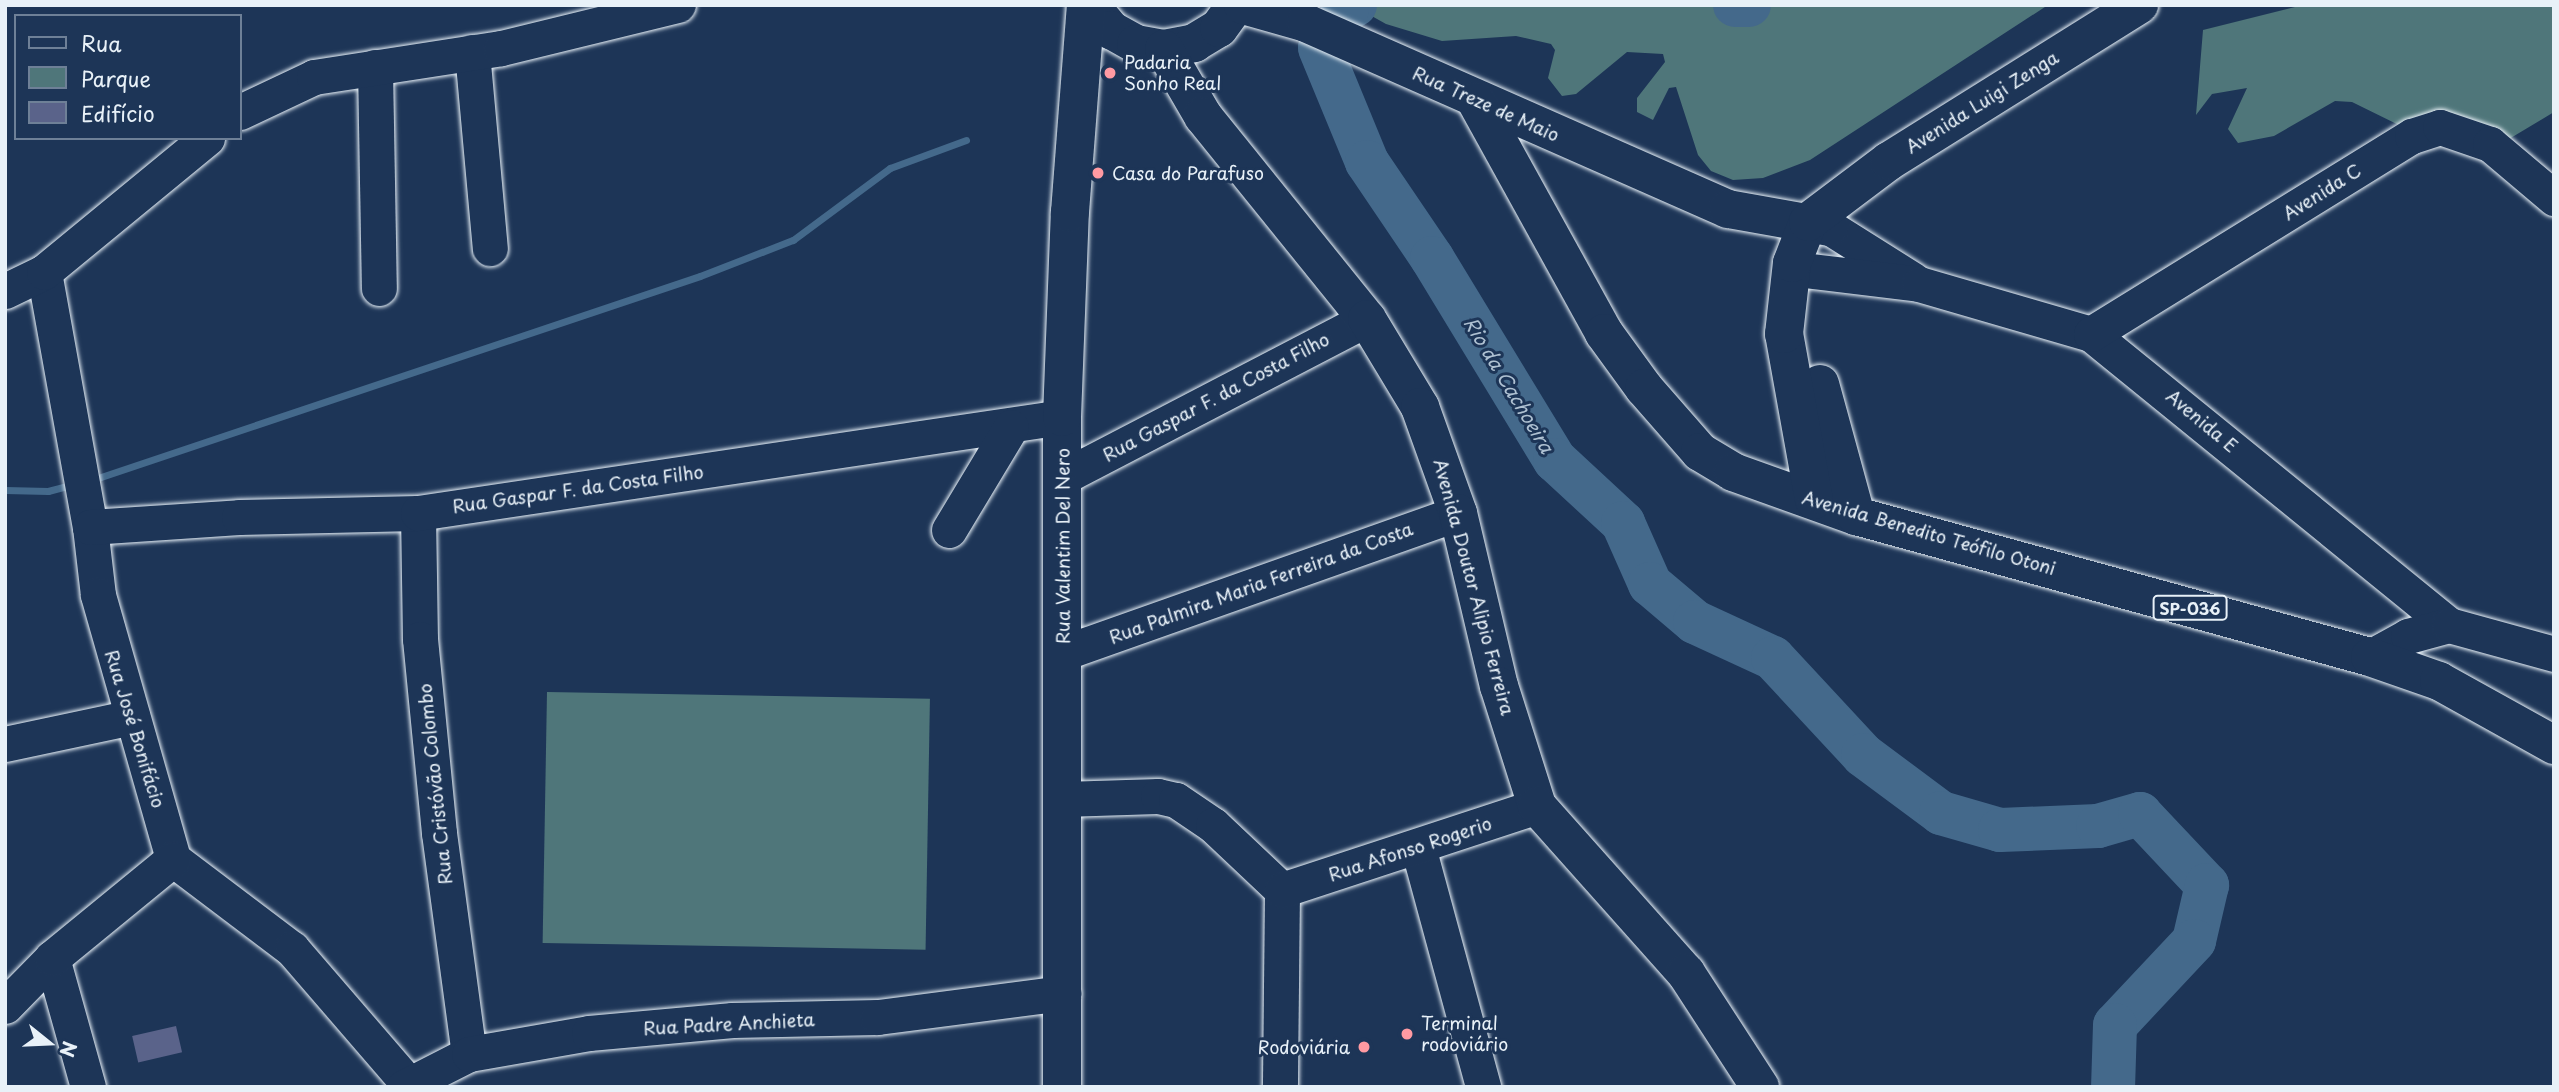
<!DOCTYPE html>
<html>
<head>
<meta charset="utf-8">
<style>
	body { margin:0 }
	#map { position:relative; width:2559px; height:1092px; overflow:hidden; background:#1d3557; font-family:"Playpen Sans",sans-serif }
	div>[style] { position:absolute }
	.green>* { inset:0; background:#4f767a; transform-origin:0 0 }
	.stream>* { height:7px; margin:-3.5px; padding:0 3.5px; transform-origin:3.5px; border-radius:3.5px; background:#44698b }
	.river>* { height:44px; margin:-22px; padding:0 22px; transform-origin:22px; border-radius:22px; background:#44698b }
	.building>* { inset:0; background:#5a638a; transform-origin:0 0 }
	.roads { filter:drop-shadow(0 0 2px #e8f1f8) drop-shadow(0 0 2px #e8f1f8) }
	.minor>* { height:35px; margin:-17.5px; padding:0 17.5px; transform-origin:17.5px; border-radius:17.5px; background:#1d3557 }
	.major>* { height:38px; margin:-19px; padding:0 19px; transform-origin:19px; border-radius:19px; background:#1d3557 }
	.dots>* { width:19px; height:19px; translate:-50% -50%; box-sizing:border-box; border:4px solid #1d3557; border-radius:50% }
	span { translate:-50% -50%; white-space:nowrap; text-align:center; line-height:1.15; -webkit-text-stroke:6px #1d3557; paint-order:stroke }
	.shield-label span { padding:2px 5px; background:#1d3557; border:2px solid; border-radius:5px; -webkit-text-stroke-width:0 }
	.shield-label { font-size:16px; color:#e8f1f8; font-weight:700 }
	.poi-label { font-size:18px; color:#e8f1f8 }
	.left { translate:0 -50%; text-align:left }
	.right { translate:-100% -50%; text-align:right }
	.street-label { font-size:18px; color:#e8f1f8 }
	.water-label { font-size:19px; color:#afc1d2; font-style:italic }
	.frame { position:absolute; inset:0; border:7px solid #e8f1f8; pointer-events:none }
	.legend { position:absolute; left:14px; top:14px; width:228px; height:126px; box-sizing:border-box; background:#1d3557; border:2px solid #6e8097; margin:0; padding:9px 12px; list-style:none; font-size:21px; color:#e8f1f8 }
	.legend li { display:flex; align-items:center; gap:14px; height:35px }
	.legend b { width:35px; border:2px solid #6e8097 }
	.north { position:absolute; left:14px; top:1008px; width:70px; height:70px; -webkit-text-stroke:5px #1d3557; paint-order:stroke; rotate:108deg; font-size:19px; font-weight:700; line-height:28px; text-align:center; color:#e8f1f8 }
	.north::after { content:''; display:block; margin:auto; width:24px; height:32px; background:#e8f1f8; clip-path:polygon(50% 0,100% 100%,50% 72%,0 100%) }
</style>
</head>
<body>
<div id="map">
	<div class="green">
		<div style="clip-path:polygon(1352px 5px,2048px 5px,1810px 160px,1763px 178px,1733px 180px,1711px 171px,1698px 155px,1676px 87px,1669px 88px,1653px 120px,1637px 112px,1637px 98px,1665px 62px,1663px 54px,1627px 52px,1576px 94px,1562px 96px,1548px 78px,1555px 50px,1551px 44px,1516px 36px,1442px 41px,1386px 24px)"></div>
		<div style="clip-path:polygon(2303px 5px,2554px 5px,2554px 112px,2494px 148px,2413px 132px,2352px 102px,2335px 101px,2274px 136px,2238px 143px,2228px 129px,2247px 88px,2212px 94px,2196px 115px,2203px 30px)"></div>
		<div style="left:547px;top:692px;width:383px;height:251px;rotate:1deg"></div>
	</div>
	<div class="stream">
		<div style="left:92px;top:480px;width:641px;rotate:-18.55deg"></div>
		<div style="left:700px;top:276px;width:100px;rotate:-21.2deg"></div>
		<div style="left:793px;top:240px;width:121px;rotate:-36.6deg"></div>
		<div style="left:890px;top:168px;width:81px;rotate:-20.2deg"></div>
		<div style="left:5px;top:490px;width:43px;rotate:1.3deg"></div>
		<div style="left:48px;top:491px;width:27px;rotate:-15deg"></div>
	</div>
	<div class="river">
		<div style="left:1355px;top:5px;width:9px;rotate:153deg"></div>
		<div style="left:1347px;top:9px;width:47px;rotate:124.7deg"></div>
		<div style="left:1320px;top:48px;width:123px;rotate:67.6deg"></div>
		<div style="left:1367px;top:162px;width:116px;rotate:55.9deg"></div>
		<div style="left:1432px;top:258px;width:237px;rotate:58.7deg"></div>
		<div style="left:1555px;top:460px;width:93px;rotate:42.8deg"></div>
		<div style="left:1623px;top:523px;width:67px;rotate:66.1deg"></div>
		<div style="left:1650px;top:584px;width:59px;rotate:40.2deg"></div>
		<div style="left:1695px;top:622px;width:86px;rotate:24.8deg"></div>
		<div style="left:1773px;top:658px;width:132px;rotate:47.1deg"></div>
		<div style="left:1863px;top:755px;width:97px;rotate:36.6deg"></div>
		<div style="left:1941px;top:813px;width:61px;rotate:16.1deg"></div>
		<div style="left:2000px;top:830px;width:98px;rotate:-2.3deg"></div>
		<div style="left:2098px;top:826px;width:44px;rotate:-15.9deg"></div>
		<div style="left:2140px;top:814px;width:98px;rotate:46.7deg"></div>
		<div style="left:2207px;top:885px;width:57px;rotate:103.1deg"></div>
		<div style="left:2194px;top:941px;width:115px;rotate:133.2deg"></div>
		<div style="left:2115px;top:1025px;width:62px;rotate:91.8deg"></div>
		<div style="left:1735px;top:5px;width:14px"></div>
	</div>
	<div class="building">
		<div style="left:176px;top:1026px;width:27px;height:45px;rotate:77deg"></div>
	</div>
	<div class="roads">
		<div class="minor">
			<div style="left:472px;top:52px;width:197px;rotate:84.8deg"></div>
			<div style="left:375px;top:67px;width:221px;rotate:89deg"></div>
			<div style="left:240px;top:112px;width:82px;rotate:-25.3deg"></div>
			<div style="left:314px;top:77px;width:189px;rotate:-8.8deg"></div>
			<div style="left:501px;top:48px;width:182px;rotate:-13.7deg"></div>
			<div style="left:1829px;top:227px;width:99px;rotate:32.2deg"></div>
			<div style="left:1812px;top:271px;width:108px;rotate:6.9deg"></div>
			<div style="left:1919px;top:284px;width:179px;rotate:16.2deg"></div>
			<div style="left:2091px;top:334px;width:461px;rotate:39.1deg"></div>
			<div style="left:44px;top:272px;width:259px;rotate:79.8deg"></div>
			<div style="left:90px;top:527px;width:68px;rotate:83.3deg"></div>
			<div style="left:98px;top:595px;width:274px;rotate:74.1deg"></div>
			<div style="left:173px;top:859px;width:149px;rotate:37.1deg"></div>
			<div style="left:292px;top:949px;width:182px;rotate:49.2deg"></div>
			<div style="left:5px;top:291px;width:43px;rotate:-26deg"></div>
			<div style="left:44px;top:272px;width:211px;rotate:-39.4deg"></div>
			<div style="left:2091px;top:334px;width:377px;rotate:-31.7deg"></div>
			<div style="left:2412px;top:136px;width:29px;rotate:-18deg"></div>
			<div style="left:2440px;top:127px;width:53px;rotate:18.8deg"></div>
			<div style="left:2490px;top:144px;width:84px;rotate:40.2deg"></div>
			<div style="left:1065px;top:476px;width:340px;rotate:-27.5deg"></div>
			<div style="left:418px;top:513px;width:126px;rotate:89.1deg"></div>
			<div style="left:420px;top:639px;width:195px;rotate:84.4deg"></div>
			<div style="left:439px;top:833px;width:223px;rotate:82.3deg"></div>
			<div style="left:90px;top:527px;width:149px;rotate:-3.8deg"></div>
			<div style="left:239px;top:517px;width:179px;rotate:-1.3deg"></div>
			<div style="left:418px;top:513px;width:651px;rotate:-8.48deg"></div>
			<div style="left:949px;top:530px;width:120px;rotate:-59deg"></div>
			<div style="left:1063px;top:653px;width:419px;rotate:-19.5deg"></div>
			<div style="left:2370px;top:657px;width:43px;rotate:-28.9deg"></div>
			<div style="left:2408px;top:636px;width:42px;rotate:-15deg"></div>
			<div style="left:2449px;top:625px;width:109px;rotate:15.4deg"></div>
			<div style="left:5px;top:744px;width:130px;rotate:-12deg"></div>
			<div style="left:1063px;top:799px;width:95px;rotate:-1.8deg"></div>
			<div style="left:1158px;top:796px;width:18px;rotate:13deg"></div>
			<div style="left:1176px;top:800px;width:45px;rotate:34deg"></div>
			<div style="left:1213px;top:825px;width:95px;rotate:43.3deg"></div>
			<div style="left:1282px;top:890px;width:197px;rotate:90.6deg"></div>
			<div style="left:1418px;top:847px;width:249px;rotate:74.8deg"></div>
			<div style="left:1282px;top:890px;width:268px;rotate:-18.2deg"></div>
			<div style="left:52px;top:958px;width:134px;rotate:74.4deg"></div>
			<div style="left:5px;top:1006px;width:67px;rotate:-45.6deg"></div>
			<div style="left:52px;top:958px;width:156px;rotate:-39.3deg"></div>
			<div style="left:404px;top:1087px;width:73px;rotate:-26.9deg"></div>
			<div style="left:469px;top:1054px;width:122px;rotate:-9.9deg"></div>
			<div style="left:589px;top:1033px;width:144px;rotate:-5.2deg"></div>
			<div style="left:732px;top:1020px;width:146px;rotate:-1.2deg"></div>
			<div style="left:878px;top:1017px;width:187px;rotate:-7.4deg"></div>
		</div>
		<div class="major">
			<div style="left:1090px;top:5px;width:33px;rotate:50deg"></div>
			<div style="left:1111px;top:30px;width:29px;rotate:29deg"></div>
			<div style="left:1136px;top:44px;width:28px;rotate:10deg"></div>
			<div style="left:1164px;top:49px;width:31px;rotate:-11deg"></div>
			<div style="left:1194px;top:43px;width:29px;rotate:-31deg"></div>
			<div style="left:1219px;top:28px;width:29px;rotate:-54deg"></div>
			<div style="left:1243px;top:5px;width:66px;rotate:15.9deg"></div>
			<div style="left:1306px;top:23px;width:461px;rotate:23.8deg"></div>
			<div style="left:1728px;top:209px;width:103px;rotate:10.1deg"></div>
			<div style="left:1164px;top:49px;width:78px;rotate:59.8deg"></div>
			<div style="left:1203px;top:116px;width:261px;rotate:51.1deg"></div>
			<div style="left:1367px;top:319px;width:103px;rotate:58.9deg"></div>
			<div style="left:1420px;top:407px;width:113px;rotate:70.3deg"></div>
			<div style="left:1458px;top:513px;width:178px;rotate:76.7deg"></div>
			<div style="left:1499px;top:686px;width:126px;rotate:72.4deg"></div>
			<div style="left:1537px;top:806px;width:224px;rotate:48.3deg"></div>
			<div style="left:1686px;top:973px;width:136px;rotate:57deg"></div>
			<div style="left:1476px;top:101px;width:265px;rotate:61.1deg"></div>
			<div style="left:1604px;top:333px;width:68px;rotate:54deg"></div>
			<div style="left:1644px;top:388px;width:85px;rotate:48.8deg"></div>
			<div style="left:1700px;top:452px;width:39px;rotate:31deg"></div>
			<div style="left:1733px;top:472px;width:131px;rotate:19.7deg"></div>
			<div style="left:1856px;top:516px;width:533px;rotate:15.34deg"></div>
			<div style="left:2370px;top:657px;width:73px;rotate:19.2deg"></div>
			<div style="left:2439px;top:681px;width:132px;rotate:29.1deg"></div>
			<div style="left:1820px;top:384px;width:137px;rotate:74.7deg"></div>
			<div style="left:1814px;top:500px;width:169px;rotate:-100.2deg"></div>
			<div style="left:1784px;top:334px;width:71px;rotate:-83.6deg"></div>
			<div style="left:1792px;top:263px;width:44px;rotate:-68.7deg"></div>
			<div style="left:1808px;top:222px;width:101px;rotate:-37deg"></div>
			<div style="left:1889px;top:161px;width:295px;rotate:-32deg"></div>
			<div style="left:1062px;top:1087px;width:670px;rotate:-90deg"></div>
			<div style="left:1062px;top:417px;width:205px;rotate:-87.8deg"></div>
			<div style="left:1070px;top:212px;width:208px;rotate:-85.6deg"></div>
		</div>
	</div>
	<div class="dots">
		<div style="left:1110px;top:73px;background:#ff9aa2"></div>
		<div style="left:1098px;top:173px;background:#ff9aa2"></div>
		<div style="left:1407px;top:1034px;background:#ff9aa2"></div>
		<div style="left:1364px;top:1047px;background:#ff9aa2"></div>
	</div>
	<div class="shield-label">
		<span style="left:2190px;top:608px">SP-036</span>
	</div>
	<div class="poi-label">
		<span class="left" style="left:1124px;top:73px">Padaria<br>Sonho Real</span>
		<span class="left" style="left:1112px;top:173px">Casa do Parafuso</span>
		<span class="left" style="left:1421px;top:1034px">Terminal<br>rodoviário</span>
		<span class="right" style="left:1350px;top:1047px">Rodoviária</span>
	</div>
	<div class="street-label">
		<span style="left:1982px;top:102px;rotate:-32deg">Avenida Luigi Zenga</span>
		<span style="left:1486px;top:104px;rotate:24deg">Rua Treze de Maio</span>
		<span style="left:2322px;top:192px;rotate:-32deg">Avenida C</span>
		<span style="left:1216px;top:397px;rotate:-28deg">Rua Gaspar F. da Costa Filho</span>
		<span style="left:2202px;top:421px;rotate:40deg">Avenida E</span>
		<span style="left:578px;top:489px;rotate:-8deg">Rua Gaspar F. da Costa Filho</span>
		<span style="left:1929px;top:533px;rotate:16deg">Avenida Benedito Teófilo Otoni</span>
		<span style="left:1063px;top:546px;rotate:-90deg">Rua Valentim Del Nero</span>
		<span style="left:1261px;top:583px;rotate:-20deg">Rua Palmira Maria Ferreira da Costa</span>
		<span style="left:1474px;top:587px;rotate:75deg">Avenida Doutor Alipio Ferreira</span>
		<span style="left:135px;top:729px;rotate:73deg">Rua José Bonifácio</span>
		<span style="left:435px;top:784px;rotate:-96deg">Rua Cristóvão Colombo</span>
		<span style="left:1410px;top:849px;rotate:-18deg">Rua Afonso Rogerio</span>
		<span style="left:729px;top:1024px;rotate:-3deg">Rua Padre Anchieta</span>
	</div>
	<div class="water-label">
		<span style="left:1509px;top:385px;rotate:59deg">Rio da Cachoeira</span>
	</div>
	<div class="frame"></div>
	<ul class="legend">
	<li><b style="height:9px;background:#1d3557"></b>Rua</li>
	<li><b style="height:19px;background:#4f767a"></b>Parque</li>
	<li><b style="height:19px;background:#5a638a"></b>Edifício</li>
	</ul>
	<div class="north">N</div>
</div>
</body>
</html>
